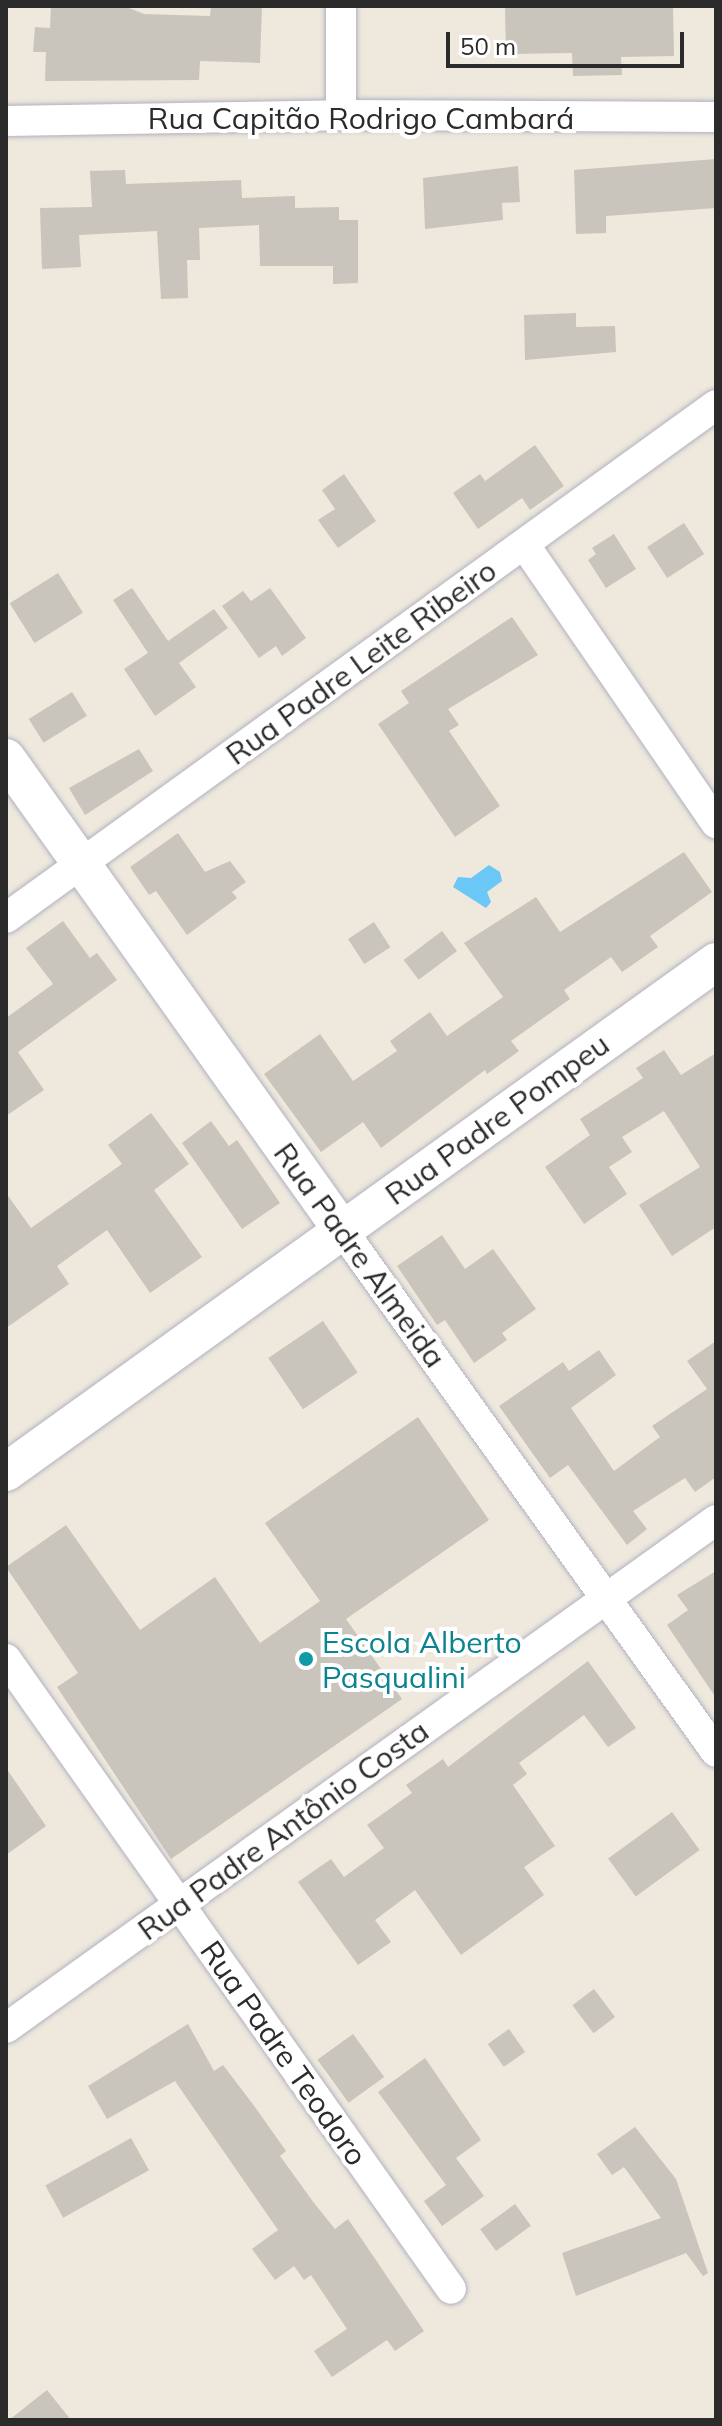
<!DOCTYPE html>
<html>
<head>
<meta charset="utf-8">
<style>
	body { margin:0 }
	#map { position:relative; width:722px; height:2426px; overflow:hidden; background:#eee8dd; font-family:Mulish,sans-serif }
	div>[style] { position:absolute }
	.water>* { inset:0; background:#6ac7f6 }
	.building>* { inset:0; background:#c9c5bc; transform-origin:0 0 }
	.roads { filter:drop-shadow(0 0 2px #b1b2c0) drop-shadow(0 0 2px #b1b2c0) }
	.minor>* { height:30px; margin:-15px; padding:0 15px; transform-origin:15px; border-radius:15px; background:#fff }
	.tertiary>* { height:38px; margin:-19px; padding:0 19px; transform-origin:19px; border-radius:19px; background:#fff }
	.dots>* { width:22px; height:22px; translate:-50% -50%; box-sizing:border-box; border:4px solid #fff; border-radius:50% }
	span { translate:-50% -50%; white-space:nowrap; text-align:center; line-height:1.15; -webkit-text-stroke:8px #fff; paint-order:stroke }
	.street-label { font-size:30px; color:#2b2b2b }
	.culture-label { font-size:30px; color:#0d838f }
	.left { translate:0 -50%; text-align:left }
	.frame { position:absolute; inset:0; border:8px solid #2b2b2b; pointer-events:none }
	.scale { position:absolute; left:446px; top:32px; width:238px; height:36px; box-sizing:border-box; border:4px solid #2b2b2b; border-top:0; padding-left:10px; font-size:24px; line-height:28px; white-space:nowrap; color:#2b2b2b; -webkit-text-stroke:6px #fff; paint-order:stroke }
</style>
</head>
<body>
<div id="map">
	<div class="water">
		<div style="clip-path:polygon(489px 865px,500px 872px,502px 881px,487px 892px,491px 902px,486px 908px,453px 887px,458px 877px,471px 878px)"></div>
	</div>
	<div class="building">
		<div style="clip-path:polygon(51px 6px,124px 6px,144px 14px,210px 16px,211px 6px,262px 6px,260px 63px,200px 61px,199px 80px,45px 81px,46px 52px,33px 52px,35px 27px,50px 28px)"></div>
		<div style="clip-path:polygon(505px 6px,673px 6px,674px 56px,621px 57px,622px 75px,573px 76px,572px 53px,506px 54px)"></div>
		<div style="clip-path:polygon(716px 159px,716px 208px,606px 216px,606px 233px,576px 234px,574px 170px)"></div>
		<div style="clip-path:polygon(518px 166px,520px 202px,502px 203px,503px 220px,425px 229px,423px 178px)"></div>
		<div style="clip-path:polygon(125px 170px,126px 184px,241px 180px,242px 198px,295px 196px,295px 208px,339px 207px,339px 220px,358px 220px,358px 283px,333px 284px,333px 266px,260px 266px,259px 225px,199px 228px,200px 260px,187px 260px,188px 298px,161px 299px,157px 231px,79px 235px,81px 267px,42px 269px,40px 208px,92px 207px,90px 171px)"></div>
		<div style="clip-path:polygon(576px 313px,576px 327px,615px 326px,616px 352px,525px 360px,524px 315px)"></div>
		<div style="clip-path:polygon(535px 445px,564px 486px,530px 510px,522px 498px,478px 529px,453px 493px,480px 474px,485px 481px)"></div>
		<div style="clip-path:polygon(344px 474px,376px 521px,338px 548px,318px 520px,335px 509px,322px 490px)"></div>
		<div style="left:684px;top:523px;width:37px;height:44px;rotate:57deg"></div>
		<div style="clip-path:polygon(614px 534px,636px 569px,606px 588px,588px 560px,596px 554px,592px 548px)"></div>
		<div style="left:58px;top:573px;width:47px;height:57px;rotate:58deg"></div>
		<div style="clip-path:polygon(132px 588px,168px 641px,214px 609px,228px 628px,179px 663px,196px 687px,155px 716px,124px 669px,148px 653px,113px 600px)"></div>
		<div style="clip-path:polygon(270px 588px,306px 638px,282px 656px,276px 646px,259px 658px,222px 606px,243px 591px,251px 601px)"></div>
		<div style="clip-path:polygon(512px 617px,538px 655px,448px 709px,459px 725px,449px 731px,500px 806px,455px 837px,378px 724px,409px 703px,401px 691px)"></div>
		<div style="left:72px;top:692px;width:28px;height:51px;rotate:58deg"></div>
		<div style="clip-path:polygon(139px 749px,153px 771px,85px 815px,69px 788px)"></div>
		<div style="clip-path:polygon(178px 833px,205px 872px,230px 861px,246px 882px,232px 892px,237px 898px,187px 935px,156px 891px,149px 895px,130px 867px)"></div>
		<div style="clip-path:polygon(684px 852px,712px 892px,650px 936px,658px 947px,622px 972px,611px 957px,564px 990px,570px 999px,511px 1041px,519px 1051px,487px 1074px,485px 1070px,381px 1148px,363px 1122px,321px 1152px,264px 1074px,320px 1034px,353px 1081px,397px 1051px,390px 1041px,430px 1012px,447px 1036px,503px 997px,464px 943px,536px 897px,560px 932px)"></div>
		<div style="clip-path:polygon(63px 921px,90px 958px,97px 953px,117px 980px,18px 1052px,44px 1090px,6px 1116px,6px 1018px,53px 984px,26px 948px)"></div>
		<div style="left:374px;top:922px;width:30px;height:31px;rotate:57deg"></div>
		<div style="left:442px;top:931px;width:25px;height:48px;rotate:53deg"></div>
		<div style="clip-path:polygon(664px 1050px,681px 1075px,716px 1053px,716px 1227px,672px 1256px,639px 1205px,700px 1167px,664px 1111px,622px 1137px,632px 1152px,609px 1167px,627px 1194px,584px 1224px,545px 1167px,590px 1135px,580px 1119px,643px 1078px,636px 1068px)"></div>
		<div style="clip-path:polygon(151px 1113px,189px 1164px,154px 1190px,202px 1257px,150px 1293px,107px 1230px,57px 1266px,69px 1284px,6px 1328px,6px 1193px,31px 1228px,122px 1164px,108px 1145px)"></div>
		<div style="clip-path:polygon(211px 1121px,229px 1146px,237px 1140px,280px 1203px,242px 1229px,182px 1143px)"></div>
		<div style="clip-path:polygon(442px 1235px,465px 1269px,493px 1249px,536px 1309px,502px 1333px,507px 1340px,474px 1363px,445px 1320px,437px 1325px,397px 1266px)"></div>
		<div style="left:323px;top:1321px;width:62px;height:66px;rotate:56deg"></div>
		<div style="clip-path:polygon(716px 1341px,716px 1477px,695px 1492px,685px 1478px,633px 1511px,647px 1529px,627px 1545px,568px 1465px,550px 1478px,499px 1406px,563px 1362px,569px 1371px,599px 1350px,616px 1375px,571px 1408px,614px 1471px,660px 1437px,652px 1426px,707px 1389px,687px 1361px)"></div>
		<div style="clip-path:polygon(418px 1417px,489px 1520px,346px 1619px,402px 1699px,171px 1859px,57px 1687px,78px 1673px,6px 1567px,66px 1525px,140px 1630px,215px 1577px,260px 1643px,320px 1601px,265px 1523px)"></div>
		<div style="clip-path:polygon(716px 1571px,716px 1698px,667px 1625px,688px 1610px,677px 1595px)"></div>
		<div style="clip-path:polygon(588px 1661px,636px 1728px,608px 1747px,584px 1715px,519px 1763px,527px 1774px,513px 1785px,555px 1846px,524px 1867px,544px 1895px,461px 1955px,415px 1890px,375px 1920px,391px 1942px,358px 1965px,298px 1882px,331px 1859px,344px 1877px,384px 1848px,367px 1825px,412px 1793px,406px 1785px,443px 1759px,448px 1767px)"></div>
		<div style="clip-path:polygon(6px 1768px,46px 1826px,6px 1855px)"></div>
		<div style="left:672px;top:1812px;width:47px;height:79px;rotate:54deg"></div>
		<div style="left:594px;top:1989px;width:35px;height:27px;rotate:53deg"></div>
		<div style="clip-path:polygon(188px 2024px,214px 2071px,223px 2065px,255px 2107px,286px 2151px,280px 2156px,314px 2203px,335px 2229px,348px 2219px,424px 2331px,395px 2351px,387px 2340px,332px 2377px,314px 2351px,347px 2329px,311px 2275px,304px 2280px,294px 2266px,275px 2280px,252px 2249px,278px 2230px,175px 2081px,107px 2119px,88px 2086px)"></div>
		<div style="left:509px;top:2029px;width:28px;height:26px;rotate:55deg"></div>
		<div style="left:353px;top:2034px;width:53px;height:44px;rotate:54deg"></div>
		<div style="clip-path:polygon(425px 2058px,481px 2140px,456px 2158px,484px 2196px,442px 2226px,424px 2201px,446px 2185px,378px 2092px)"></div>
		<div style="clip-path:polygon(635px 2127px,676px 2179px,708px 2273px,703px 2276px,686px 2253px,576px 2296px,562px 2253px,661px 2218px,624px 2167px,612px 2175px,597px 2154px)"></div>
		<div style="left:131px;top:2138px;width:37px;height:98px;rotate:61deg"></div>
		<div style="left:515px;top:2204px;width:27px;height:43px;rotate:54deg"></div>
		<div style="clip-path:polygon(47px 2390px,71px 2420px,9px 2420px)"></div>
	</div>
	<div class="roads">
		<div class="minor">
			<div style="left:341px;top:115px;width:109px;rotate:-90deg"></div>
			<div style="left:6px;top:121px;width:335px;rotate:-1deg"></div>
			<div style="left:341px;top:115px;width:375px;rotate:0.3deg"></div>
			<div style="left:524px;top:544px;width:339px;rotate:55.5deg"></div>
			<div style="left:6px;top:918px;width:876px;rotate:-35.85deg"></div>
			<div style="left:342px;top:1230px;width:642px;rotate:54.38deg"></div>
			<div style="left:6px;top:1659px;width:771px;rotate:54.76deg"></div>
			<div style="left:6px;top:2028px;width:873px;rotate:-35.58deg"></div>
		</div>
		<div class="tertiary">
			<div style="left:6px;top:758px;width:579px;rotate:54.55deg"></div>
			<div style="left:6px;top:1472px;width:874px;rotate:-35.69deg"></div>
		</div>
	</div>
	<div class="dots">
		<div style="left:306px;top:1659px;background:#0f9aa8"></div>
	</div>
	<div class="street-label">
		<span style="left:361px;top:118px">Rua Capitão Rodrigo Cambará</span>
		<span style="left:361px;top:662px;rotate:-36deg">Rua Padre Leite Ribeiro</span>
		<span style="left:497px;top:1119px;rotate:-36deg">Rua Padre Pompeu</span>
		<span style="left:360px;top:1255px;rotate:54deg">Rua Padre Almeida</span>
		<span style="left:283px;top:1830px;rotate:-36deg">Rua Padre Antônio Costa</span>
		<span style="left:284px;top:2053px;rotate:55deg">Rua Padre Teodoro</span>
	</div>
	<div class="culture-label">
		<span class="left" style="left:322px;top:1659px">Escola Alberto<br>Pasqualini</span>
	</div>
	<div class="frame"></div>
	<div class="scale">50 m</div>
</div>
</body>
</html>
